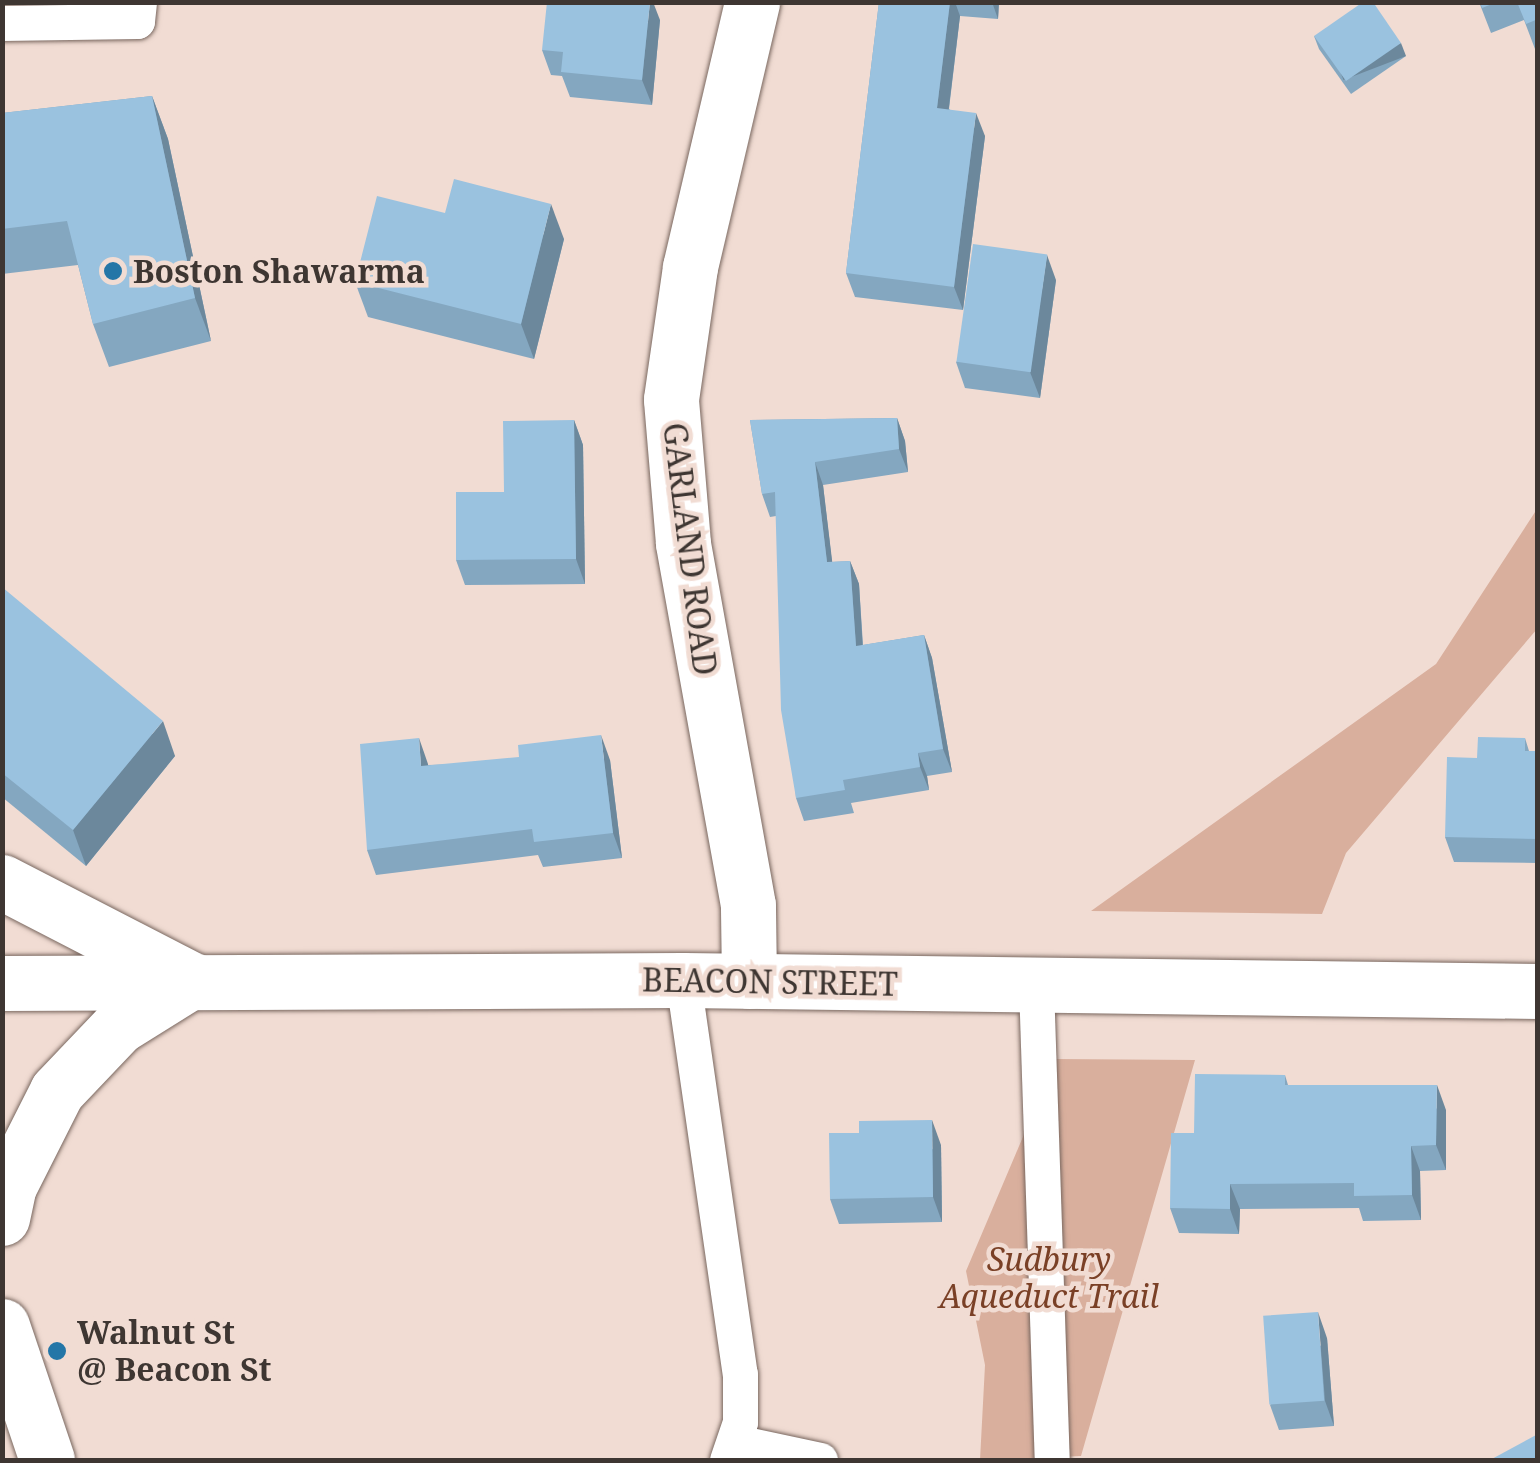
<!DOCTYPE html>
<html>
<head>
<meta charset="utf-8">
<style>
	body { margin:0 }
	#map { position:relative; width:1540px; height:1463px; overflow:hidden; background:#f1dcd3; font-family:"Noto Serif",serif }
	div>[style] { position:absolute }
	.green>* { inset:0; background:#d9af9d }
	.roads { filter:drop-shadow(0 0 2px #79675f) drop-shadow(0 0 2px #79675f) }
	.service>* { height:35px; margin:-17.5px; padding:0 17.5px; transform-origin:17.5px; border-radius:17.5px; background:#fff }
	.minor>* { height:55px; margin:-27.5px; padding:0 27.5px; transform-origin:27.5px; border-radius:27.5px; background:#fff }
	.secondary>* { height:55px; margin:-27.5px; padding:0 27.5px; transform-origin:27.5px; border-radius:27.5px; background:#fff }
	.wall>* { inset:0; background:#84a7c0 }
	.shaded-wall>* { inset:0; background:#6c889c; transform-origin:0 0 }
	.building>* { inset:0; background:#9ac2df; transform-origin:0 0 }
	.dots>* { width:28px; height:28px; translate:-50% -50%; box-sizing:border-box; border:5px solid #f1dcd3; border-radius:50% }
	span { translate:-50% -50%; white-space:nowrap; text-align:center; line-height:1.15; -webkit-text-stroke:9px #f1dcd3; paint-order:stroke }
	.poi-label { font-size:32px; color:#3e3632; font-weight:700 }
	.left { translate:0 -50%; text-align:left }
	.street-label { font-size:32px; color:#3e3632 }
	.park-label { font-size:32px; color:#7a4026; font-style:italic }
	.frame { position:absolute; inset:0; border:5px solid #3e3632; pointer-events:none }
</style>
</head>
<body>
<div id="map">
	<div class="green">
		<div style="clip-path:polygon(1537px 509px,1537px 629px,1346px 853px,1322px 914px,1091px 911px,1436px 664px)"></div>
		<div style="clip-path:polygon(1056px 1059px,1195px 1060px,1081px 1456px,980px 1460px,985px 1365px,966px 1271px)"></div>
	</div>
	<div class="roads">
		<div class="service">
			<div style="left:2px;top:23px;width:135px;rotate:-0.8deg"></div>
			<div style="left:137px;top:21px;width:19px;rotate:-84deg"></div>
			<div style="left:683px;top:980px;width:398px;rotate:81.8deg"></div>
			<div style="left:740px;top:1374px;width:48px;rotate:90deg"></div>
			<div style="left:740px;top:1422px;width:40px;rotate:108.9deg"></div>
			<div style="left:1036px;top:985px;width:475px;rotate:88.1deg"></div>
			<div style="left:736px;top:1442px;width:86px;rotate:12.1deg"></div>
		</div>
		<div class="minor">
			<div style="left:749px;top:981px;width:76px;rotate:-90.8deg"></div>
			<div style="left:748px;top:905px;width:368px;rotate:-100.2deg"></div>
			<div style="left:683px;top:543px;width:144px;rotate:-94.8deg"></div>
			<div style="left:671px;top:399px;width:133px;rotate:-81.8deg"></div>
			<div style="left:690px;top:267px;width:272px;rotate:-76.8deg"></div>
		</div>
		<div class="secondary">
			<div style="left:2px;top:882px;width:207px;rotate:27.3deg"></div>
			<div style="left:2px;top:983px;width:681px;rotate:-0.25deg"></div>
			<div style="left:683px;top:980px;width:855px;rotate:0.74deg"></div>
			<div style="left:2px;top:1218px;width:33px;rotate:-78deg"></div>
			<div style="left:9px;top:1186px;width:106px;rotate:-63.2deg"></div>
			<div style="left:57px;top:1091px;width:90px;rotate:-46.4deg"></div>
			<div style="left:119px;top:1026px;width:87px;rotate:-31.9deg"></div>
			<div style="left:2px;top:1326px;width:141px;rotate:71.4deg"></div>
		</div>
	</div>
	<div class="wall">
		<div style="clip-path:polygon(879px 2px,999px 2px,998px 19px,960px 16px,949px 109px,985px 136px,963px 310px,855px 297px,846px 273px)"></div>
		<div style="clip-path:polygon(1479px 2px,1538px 2px,1538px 48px,1535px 49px,1524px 20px,1491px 33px)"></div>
		<div style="clip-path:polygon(660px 20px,652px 105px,570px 97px,562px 76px,551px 75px,542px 50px)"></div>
		<div style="clip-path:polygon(1314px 36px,1406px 56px,1351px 94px,1319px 49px)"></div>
		<div style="clip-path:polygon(152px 96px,168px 139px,211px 341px,109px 367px,93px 324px,78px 265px,2px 274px,2px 113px)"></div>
		<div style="clip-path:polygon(445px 213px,564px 239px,534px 359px,368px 317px,355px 282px)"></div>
		<div style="clip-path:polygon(1056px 280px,1040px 398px,965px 388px,956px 362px)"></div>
		<div style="clip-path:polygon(897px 418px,905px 441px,908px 472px,823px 485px,832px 562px,850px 561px,859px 584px,863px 645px,924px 635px,932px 658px,952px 772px,927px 776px,929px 790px,851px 803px,854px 813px,804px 821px,796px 798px,776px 516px,770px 517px,762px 494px,750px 420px)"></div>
		<div style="clip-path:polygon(574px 420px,583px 445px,585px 584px,465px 585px,456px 560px,504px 492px)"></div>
		<div style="clip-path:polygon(2px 587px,175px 756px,86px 866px,2px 797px)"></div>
		<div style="clip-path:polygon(1525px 738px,1529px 751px,1538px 751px,1538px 863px,1454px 862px,1445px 837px,1477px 758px)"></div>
		<div style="clip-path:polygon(610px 760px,622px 858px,543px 867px,538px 855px,376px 875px,367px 850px,428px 765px)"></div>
		<div style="clip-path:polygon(1285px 1075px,1288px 1085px,1446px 1110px,1446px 1170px,1420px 1171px,1421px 1220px,1363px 1221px,1359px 1208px,1240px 1209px,1239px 1234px,1179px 1233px,1170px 1208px,1194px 1133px)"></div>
		<div style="clip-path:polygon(941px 1145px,942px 1222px,839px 1224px,830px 1199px)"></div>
		<div style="clip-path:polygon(1327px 1338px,1334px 1426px,1279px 1430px,1270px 1405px)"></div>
	</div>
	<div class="shaded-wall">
		<div style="clip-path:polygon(650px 2px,653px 2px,660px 20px,652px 105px,642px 80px)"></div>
		<div style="clip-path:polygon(950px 2px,955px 2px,960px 16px,946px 131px,937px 108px)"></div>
		<div style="clip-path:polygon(992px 2px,999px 2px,998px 19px)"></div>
		<div style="left:1401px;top:43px;width:14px;height:67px;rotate:69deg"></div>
		<div style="clip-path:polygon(152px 96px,168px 139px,211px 341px,195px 298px)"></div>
		<div style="clip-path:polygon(976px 113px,985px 136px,963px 310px,954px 287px)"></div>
		<div style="clip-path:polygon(551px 204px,564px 239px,534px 359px,521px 324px)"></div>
		<div style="clip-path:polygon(1047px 255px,1056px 280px,1040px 398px,1030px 372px)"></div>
		<div style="clip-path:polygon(897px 418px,905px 441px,908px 472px,899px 449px)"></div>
		<div style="clip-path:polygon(574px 420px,583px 445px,585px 584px,576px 559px)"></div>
		<div style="clip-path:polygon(815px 462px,823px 485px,835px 585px,827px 562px)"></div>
		<div style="clip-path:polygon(850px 561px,859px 584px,864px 669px,856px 646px)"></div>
		<div style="clip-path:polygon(924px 635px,932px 658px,952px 772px,943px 749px)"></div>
		<div style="clip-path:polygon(163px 721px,175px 756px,86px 866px,73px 830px)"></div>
		<div style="clip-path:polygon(601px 735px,610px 760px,622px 858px,613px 833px)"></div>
		<div style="clip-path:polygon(419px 738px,428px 764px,430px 791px,421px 766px)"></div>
		<div style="clip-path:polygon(918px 753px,927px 776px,929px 790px,920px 767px)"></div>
		<div style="clip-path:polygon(1437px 1085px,1446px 1110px,1446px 1170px,1436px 1145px)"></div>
		<div style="clip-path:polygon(932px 1120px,941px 1145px,942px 1222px,933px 1197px)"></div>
		<div style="clip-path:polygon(1411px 1146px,1420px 1171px,1421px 1220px,1412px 1195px)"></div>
		<div style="clip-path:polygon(1230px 1184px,1240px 1209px,1239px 1234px,1230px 1209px)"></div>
		<div style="clip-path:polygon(1318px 1312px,1327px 1338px,1334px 1426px,1325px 1401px)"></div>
	</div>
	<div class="building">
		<div style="clip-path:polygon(547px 2px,650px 2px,642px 80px,561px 72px,563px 52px,542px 50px)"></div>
		<div style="clip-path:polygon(879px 2px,950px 2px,937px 108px,976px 113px,954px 287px,846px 273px)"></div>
		<div style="clip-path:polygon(1363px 2px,1373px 2px,1401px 43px,1346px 81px,1314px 36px)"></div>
		<div style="clip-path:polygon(1480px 2px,1497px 2px,1482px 8px)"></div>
		<div style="clip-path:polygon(1517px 2px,1538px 2px,1538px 19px,1526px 24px)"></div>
		<div style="clip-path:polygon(152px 96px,195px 298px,93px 324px,67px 221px,2px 229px,2px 113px)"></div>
		<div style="clip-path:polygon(454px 179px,551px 204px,521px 324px,355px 282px,377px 196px,445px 213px)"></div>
		<div style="left:973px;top:244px;width:75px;height:119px;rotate:8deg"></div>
		<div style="clip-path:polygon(897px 418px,899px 449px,815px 462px,827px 562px,850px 561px,856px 646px,924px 635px,943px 749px,918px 753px,920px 767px,843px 780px,845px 790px,796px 798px,781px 710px,775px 492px,762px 494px,750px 420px)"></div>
		<div style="clip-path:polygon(574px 420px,576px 559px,456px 560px,456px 492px,504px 492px,503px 421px)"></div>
		<div style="clip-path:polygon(2px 587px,163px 721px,73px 830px,2px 773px)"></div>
		<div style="clip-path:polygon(601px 735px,613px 833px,534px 842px,532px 829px,367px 850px,360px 744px,419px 738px,421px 766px,519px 757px,518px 745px)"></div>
		<div style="clip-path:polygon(1478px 737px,1525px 738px,1525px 751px,1538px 751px,1538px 839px,1445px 837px,1447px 757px,1477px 758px)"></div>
		<div style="clip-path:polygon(1195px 1074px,1285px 1075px,1285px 1085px,1437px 1085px,1436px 1145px,1411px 1146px,1412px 1195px,1354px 1196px,1354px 1183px,1230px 1184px,1230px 1209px,1170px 1208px,1171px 1133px,1194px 1133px)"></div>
		<div style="clip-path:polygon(932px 1120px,933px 1197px,830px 1199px,829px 1133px,859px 1133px,859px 1121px)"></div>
		<div style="left:1318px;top:1312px;width:89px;height:55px;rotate:86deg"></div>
		<div style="clip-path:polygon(1538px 1434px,1538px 1460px,1490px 1460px)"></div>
	</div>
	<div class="dots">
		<div style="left:113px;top:271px;background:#2476a7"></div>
		<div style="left:57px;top:1351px;background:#2476a7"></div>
	</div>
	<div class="poi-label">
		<span class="left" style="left:133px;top:271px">Boston Shawarma</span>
		<span class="left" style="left:77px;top:1351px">Walnut St<br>@ Beacon St</span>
	</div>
	<div class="street-label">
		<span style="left:690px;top:549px;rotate:83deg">GARLAND ROAD</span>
		<span style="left:770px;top:982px;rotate:1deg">BEACON STREET</span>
	</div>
	<div class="park-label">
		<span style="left:1049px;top:1278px">Sudbury<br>Aqueduct Trail</span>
	</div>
	<div class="frame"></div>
</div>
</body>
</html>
